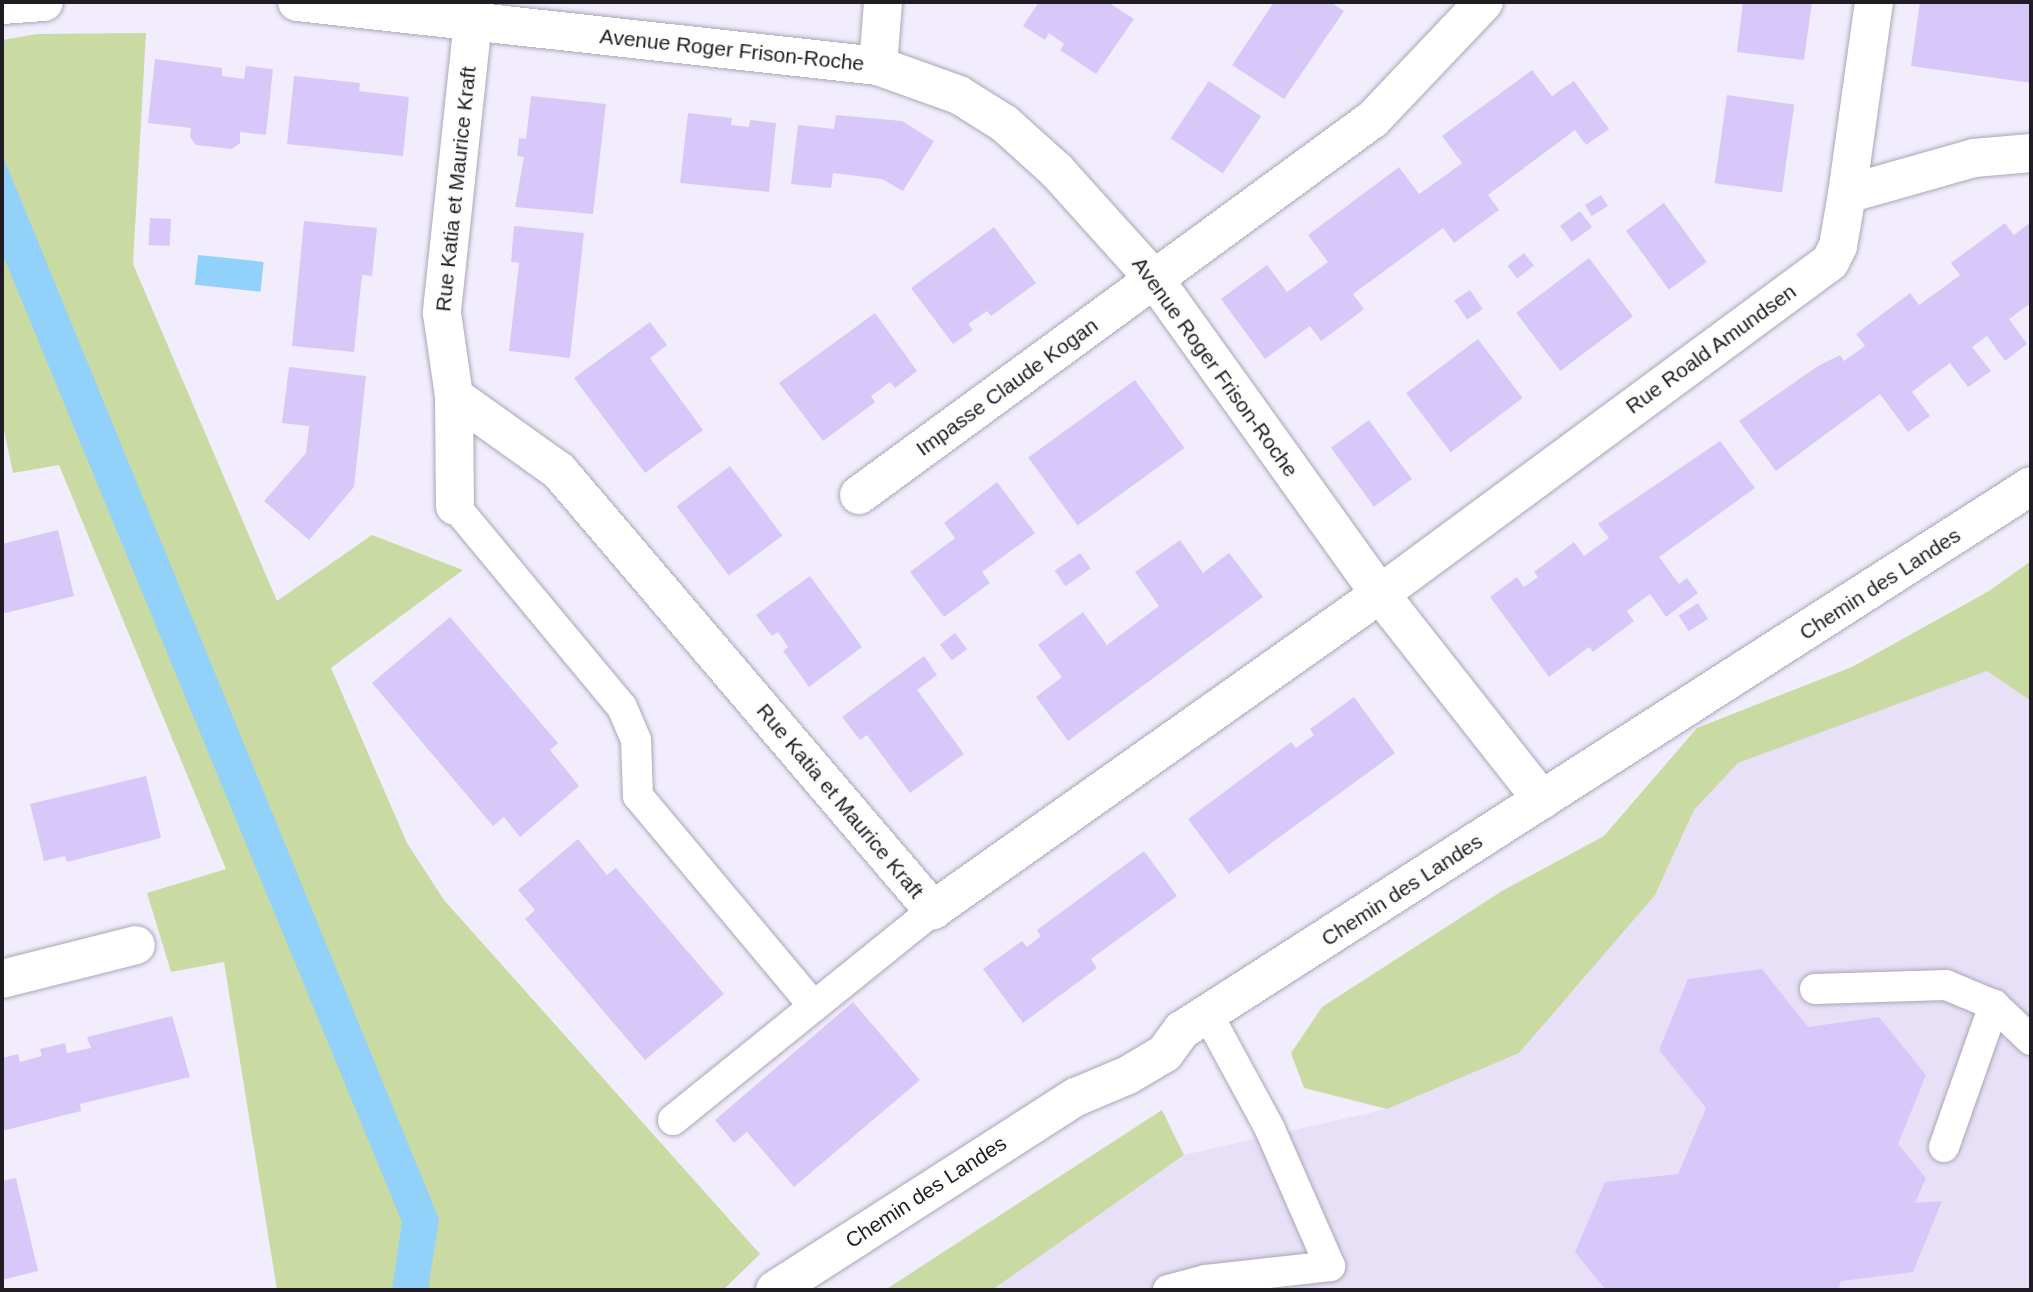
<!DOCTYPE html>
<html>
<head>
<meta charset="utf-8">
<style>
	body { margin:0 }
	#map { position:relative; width:2033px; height:1292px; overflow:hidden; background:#f1edfd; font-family:Arial,sans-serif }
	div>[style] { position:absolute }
	.built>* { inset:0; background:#e7e0f7 }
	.green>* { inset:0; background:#cadaa3 }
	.water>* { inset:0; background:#91d1fa; transform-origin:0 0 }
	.building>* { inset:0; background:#d8c8f9; transform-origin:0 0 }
	.roads { filter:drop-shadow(0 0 2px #aaa6b5) drop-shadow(0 0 2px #aaa6b5) }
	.service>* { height:30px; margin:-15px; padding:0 15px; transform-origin:15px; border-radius:15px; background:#fff }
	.minor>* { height:38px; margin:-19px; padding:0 19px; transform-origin:19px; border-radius:19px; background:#fff }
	span { translate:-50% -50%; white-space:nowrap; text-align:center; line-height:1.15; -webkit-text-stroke:5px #fdfdfd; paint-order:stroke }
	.street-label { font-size:21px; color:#1f1d23 }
	.frame { position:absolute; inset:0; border:4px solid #1f1d23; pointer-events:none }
</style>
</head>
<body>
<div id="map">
	<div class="built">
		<div style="clip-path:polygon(1987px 671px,2031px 701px,2031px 1290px,992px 1290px,1184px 1155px,1387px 1109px,1655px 895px,1694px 810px,1738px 763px)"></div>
	</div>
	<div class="green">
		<div style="clip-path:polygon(146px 33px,133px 264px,277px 601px,372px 535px,463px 570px,331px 668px,407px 843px,444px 900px,760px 1254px,723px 1290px,277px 1290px,224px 962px,171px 972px,147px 893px,226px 869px,59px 465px,13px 473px,2px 421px,2px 40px,37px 34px)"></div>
		<div style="clip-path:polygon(2031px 561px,2031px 701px,1987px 671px,1738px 763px,1694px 810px,1655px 895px,1519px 1053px,1387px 1109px,1304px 1088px,1291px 1053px,1322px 1007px,1502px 891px,1604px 836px,1697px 728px,1852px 667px,1989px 591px)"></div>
		<div style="clip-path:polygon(1162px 1110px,1184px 1155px,992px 1290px,885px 1290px)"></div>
	</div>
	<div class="water">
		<div style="clip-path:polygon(2px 154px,439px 1219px,428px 1290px,392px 1290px,402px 1222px,2px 253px)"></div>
		<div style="left:198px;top:255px;width:66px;height:30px;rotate:6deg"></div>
	</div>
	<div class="building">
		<div style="clip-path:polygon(1039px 2px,1108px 2px,1134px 19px,1096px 74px,1060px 50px,1064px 44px,1049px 33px,1045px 40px,1023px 26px)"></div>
		<div style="clip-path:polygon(1274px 2px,1330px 2px,1344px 11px,1284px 99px,1232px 65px)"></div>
		<div style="clip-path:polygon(1743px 2px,1812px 2px,1804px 60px,1737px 52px)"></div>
		<div style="clip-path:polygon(1920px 2px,2031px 2px,2031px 83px,1911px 66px)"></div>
		<div style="clip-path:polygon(155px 59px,222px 68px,222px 76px,244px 79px,246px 66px,273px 69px,266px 135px,240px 132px,240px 143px,232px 149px,196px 145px,190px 137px,191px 128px,148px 123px)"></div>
		<div style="clip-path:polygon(1532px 70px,1552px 96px,1574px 81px,1609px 129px,1586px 145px,1575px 130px,1488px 195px,1499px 210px,1454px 243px,1443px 228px,1353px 294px,1364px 309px,1343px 325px,1321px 341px,1310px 326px,1265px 359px,1221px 299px,1267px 265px,1287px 292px,1328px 262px,1308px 235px,1399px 167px,1419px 194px,1442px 178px,1462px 163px,1442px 136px)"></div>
		<div style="clip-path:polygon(294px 76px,360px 83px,359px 91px,409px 97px,403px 156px,287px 144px)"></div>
		<div style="left:1209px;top:81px;width:63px;height:69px;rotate:34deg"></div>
		<div style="left:1727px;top:95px;width:68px;height:89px;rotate:8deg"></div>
		<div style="clip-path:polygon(531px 96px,606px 104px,593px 214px,515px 207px,524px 157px,517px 156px,519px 138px,526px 139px)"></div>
		<div style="clip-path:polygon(688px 113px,732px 118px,731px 125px,749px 127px,750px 120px,776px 123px,769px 192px,680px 183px)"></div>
		<div style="clip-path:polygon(836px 115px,902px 121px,934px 141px,903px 191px,882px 179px,833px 173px,831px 188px,791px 184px,798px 125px,834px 129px)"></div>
		<div style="left:1601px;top:195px;width:13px;height:19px;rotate:58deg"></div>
		<div style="left:1664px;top:203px;width:73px;height:47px;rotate:54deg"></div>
		<div style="left:1580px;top:211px;width:20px;height:25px;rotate:53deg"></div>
		<div style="left:150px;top:218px;width:21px;height:27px;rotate:3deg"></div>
		<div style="clip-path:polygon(304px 221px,377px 228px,372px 276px,362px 275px,354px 352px,292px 346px)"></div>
		<div style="clip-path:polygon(2031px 222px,2031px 303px,2009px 319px,2027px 344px,2005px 361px,1987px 336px,1972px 347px,1991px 371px,1968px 387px,1950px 363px,1931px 377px,1912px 392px,1930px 416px,1908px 432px,1880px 394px,1776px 471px,1739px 421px,1818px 366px,1840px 355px,1844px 361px,1865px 346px,1856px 334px,1910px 293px,1919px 305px,1940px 290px,1960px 275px,1951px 263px,2005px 223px,2014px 235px)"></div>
		<div style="clip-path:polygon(514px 226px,584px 233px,570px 358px,509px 351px,519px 263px,511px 262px)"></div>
		<div style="clip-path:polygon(994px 227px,1036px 283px,991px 316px,987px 311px,968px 324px,973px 330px,953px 344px,911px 288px)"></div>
		<div style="left:1524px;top:253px;width:16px;height:21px;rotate:52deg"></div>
		<div style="left:1589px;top:258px;width:73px;height:91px;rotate:53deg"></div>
		<div style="left:1470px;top:290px;width:23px;height:19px;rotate:56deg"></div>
		<div style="clip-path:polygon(875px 313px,917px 371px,895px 388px,890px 382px,871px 396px,875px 402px,823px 441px,779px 383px)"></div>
		<div style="clip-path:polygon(650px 322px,667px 345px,650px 358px,703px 430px,645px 473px,574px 378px)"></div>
		<div style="left:1478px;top:339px;width:74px;height:90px;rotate:53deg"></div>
		<div style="clip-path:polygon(289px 367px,366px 376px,354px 487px,309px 540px,264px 501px,306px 453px,309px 426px,282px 423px)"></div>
		<div style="left:1135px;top:380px;width:84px;height:132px;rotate:54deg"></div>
		<div style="left:1369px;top:420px;width:73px;height:47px;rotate:54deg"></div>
		<div style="clip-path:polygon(1720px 441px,1755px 488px,1659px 557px,1679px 584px,1687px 578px,1698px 593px,1666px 617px,1650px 594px,1627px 611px,1634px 621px,1593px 652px,1589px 647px,1549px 677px,1490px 597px,1517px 577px,1524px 587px,1538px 577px,1534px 572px,1574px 542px,1584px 556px,1609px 538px,1598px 524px)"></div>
		<div style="left:730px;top:466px;width:87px;height:67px;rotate:53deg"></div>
		<div style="clip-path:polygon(997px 482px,1035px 533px,982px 572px,990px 583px,944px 617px,910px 572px,955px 538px,944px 523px)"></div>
		<div style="clip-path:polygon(58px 530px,74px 596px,2px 614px,2px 544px)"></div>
		<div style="clip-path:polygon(1180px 540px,1203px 573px,1229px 553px,1263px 597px,1068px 741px,1036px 697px,1062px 677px,1038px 645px,1083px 612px,1107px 645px,1159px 606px,1135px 572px)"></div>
		<div style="left:1080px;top:553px;width:19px;height:31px;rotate:55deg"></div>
		<div style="clip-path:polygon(810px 576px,862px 647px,809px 687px,783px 651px,788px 647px,778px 632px,772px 636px,756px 615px)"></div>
		<div style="left:1698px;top:603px;width:19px;height:23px;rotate:58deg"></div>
		<div style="clip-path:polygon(450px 617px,558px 743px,550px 750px,579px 786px,520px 837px,504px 817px,493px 826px,372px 683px)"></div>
		<div style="left:955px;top:633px;width:20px;height:19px;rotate:53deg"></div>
		<div style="clip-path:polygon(924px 656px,937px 675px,917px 690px,964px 754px,910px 793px,867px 735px,860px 740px,842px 717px)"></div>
		<div style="clip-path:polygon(1354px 697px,1395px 753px,1229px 874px,1188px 819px,1291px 742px,1296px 748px,1314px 735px,1310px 729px)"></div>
		<div style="clip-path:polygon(146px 776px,161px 838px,67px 862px,65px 856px,44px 861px,30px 804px)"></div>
		<div style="clip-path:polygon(578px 839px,607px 875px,616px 868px,724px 994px,645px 1060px,525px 919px,535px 910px,518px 890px)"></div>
		<div style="clip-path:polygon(1144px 851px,1177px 896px,1091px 959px,1097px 968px,1023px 1023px,983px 969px,1022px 941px,1027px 947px,1041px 936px,1037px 930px)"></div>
		<div style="clip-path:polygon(1762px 969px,1808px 1027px,1879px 1017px,1926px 1075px,1898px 1144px,1926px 1178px,1915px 1203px,1942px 1201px,1913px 1272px,1841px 1281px,1838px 1290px,1606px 1290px,1575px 1252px,1605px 1182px,1678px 1174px,1706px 1108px,1659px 1050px,1688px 979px)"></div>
		<div style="clip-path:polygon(853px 1002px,920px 1080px,794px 1187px,747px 1132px,734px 1143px,715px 1120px)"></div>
		<div style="clip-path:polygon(172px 1016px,190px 1077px,80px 1104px,81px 1111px,2px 1131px,2px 1058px,18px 1054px,20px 1062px,42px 1056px,40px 1049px,65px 1043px,67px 1053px,91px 1048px,87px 1037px)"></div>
		<div style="clip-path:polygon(16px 1178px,38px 1271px,2px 1280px,2px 1181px)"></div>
	</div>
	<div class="roads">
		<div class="service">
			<div style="left:455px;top:506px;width:261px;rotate:50.3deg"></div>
			<div style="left:622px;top:707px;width:36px;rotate:67deg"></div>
			<div style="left:636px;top:740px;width:56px;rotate:88deg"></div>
			<div style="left:638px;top:796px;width:271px;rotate:50.1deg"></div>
			<div style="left:1815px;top:989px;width:131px;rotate:-1.7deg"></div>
			<div style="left:1946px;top:985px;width:52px;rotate:22.6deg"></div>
			<div style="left:1994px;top:1005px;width:51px;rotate:43.4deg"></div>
			<div style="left:673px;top:1120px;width:334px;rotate:-38.9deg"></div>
			<div style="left:1944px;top:1147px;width:151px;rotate:-70.6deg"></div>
			<div style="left:1168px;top:1290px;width:39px;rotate:-15deg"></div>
			<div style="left:1206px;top:1280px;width:125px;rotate:-6.4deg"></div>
			<div style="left:1330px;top:1266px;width:150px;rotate:-113.7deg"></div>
			<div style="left:1270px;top:1129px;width:130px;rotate:-118.5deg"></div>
		</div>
		<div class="minor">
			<div style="left:297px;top:2px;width:585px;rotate:6.29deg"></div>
			<div style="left:878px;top:66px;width:86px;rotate:19.7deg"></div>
			<div style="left:959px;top:95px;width:54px;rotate:32.2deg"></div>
			<div style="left:1005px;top:124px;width:70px;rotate:42.1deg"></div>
			<div style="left:1057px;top:171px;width:147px;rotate:48deg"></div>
			<div style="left:1155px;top:280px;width:386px;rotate:54.4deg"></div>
			<div style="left:1380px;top:594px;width:262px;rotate:51.8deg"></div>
			<div style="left:475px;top:2px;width:313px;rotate:96.1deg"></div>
			<div style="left:442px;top:313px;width:84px;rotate:81.8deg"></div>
			<div style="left:454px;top:396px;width:129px;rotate:35.5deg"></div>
			<div style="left:559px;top:471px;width:577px;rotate:49.57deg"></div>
			<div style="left:933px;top:910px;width:547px;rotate:-35.26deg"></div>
			<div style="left:1380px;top:594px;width:559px;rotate:-36.42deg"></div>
			<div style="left:1830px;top:262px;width:18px;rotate:-63deg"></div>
			<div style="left:1838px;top:246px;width:53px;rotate:-80.2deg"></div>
			<div style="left:1847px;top:194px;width:194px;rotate:-82deg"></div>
			<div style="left:2px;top:5px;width:42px;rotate:-4.1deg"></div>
			<div style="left:878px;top:66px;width:64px;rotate:-85.5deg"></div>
			<div style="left:1847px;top:194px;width:132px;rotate:-15.8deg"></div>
			<div style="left:1974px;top:158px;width:57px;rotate:-5deg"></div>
			<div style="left:454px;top:396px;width:110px;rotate:89.5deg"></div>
			<div style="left:859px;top:495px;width:637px;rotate:-36.19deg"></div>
			<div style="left:1373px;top:119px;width:161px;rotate:-46.5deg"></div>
			<div style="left:2px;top:979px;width:138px;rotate:-14.2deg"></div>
			<div style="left:775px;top:1290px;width:358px;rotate:-32.7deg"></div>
			<div style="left:1076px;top:1097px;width:56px;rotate:-22.9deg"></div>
			<div style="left:1128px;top:1075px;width:43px;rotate:-30.7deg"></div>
			<div style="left:1165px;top:1053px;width:29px;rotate:-54deg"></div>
			<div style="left:1182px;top:1030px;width:1008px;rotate:-32.65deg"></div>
		</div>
	</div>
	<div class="street-label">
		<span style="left:732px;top:50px;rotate:6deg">Avenue Roger Frison-Roche</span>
		<span style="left:456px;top:189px;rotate:-84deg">Rue Katia et Maurice Kraft</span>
		<span style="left:1711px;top:349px;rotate:-36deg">Rue Roald Amundsen</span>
		<span style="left:1215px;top:367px;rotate:54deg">Avenue Roger Frison-Roche</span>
		<span style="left:1007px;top:387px;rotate:-36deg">Impasse Claude Kogan</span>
		<span style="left:1880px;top:584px;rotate:-33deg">Chemin des Landes</span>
		<span style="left:840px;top:801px;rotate:50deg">Rue Katia et Maurice Kraft</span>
		<span style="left:1402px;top:890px;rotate:-33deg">Chemin des Landes</span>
		<span style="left:926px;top:1192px;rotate:-33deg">Chemin des Landes</span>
	</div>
	<div class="frame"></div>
</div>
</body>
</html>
